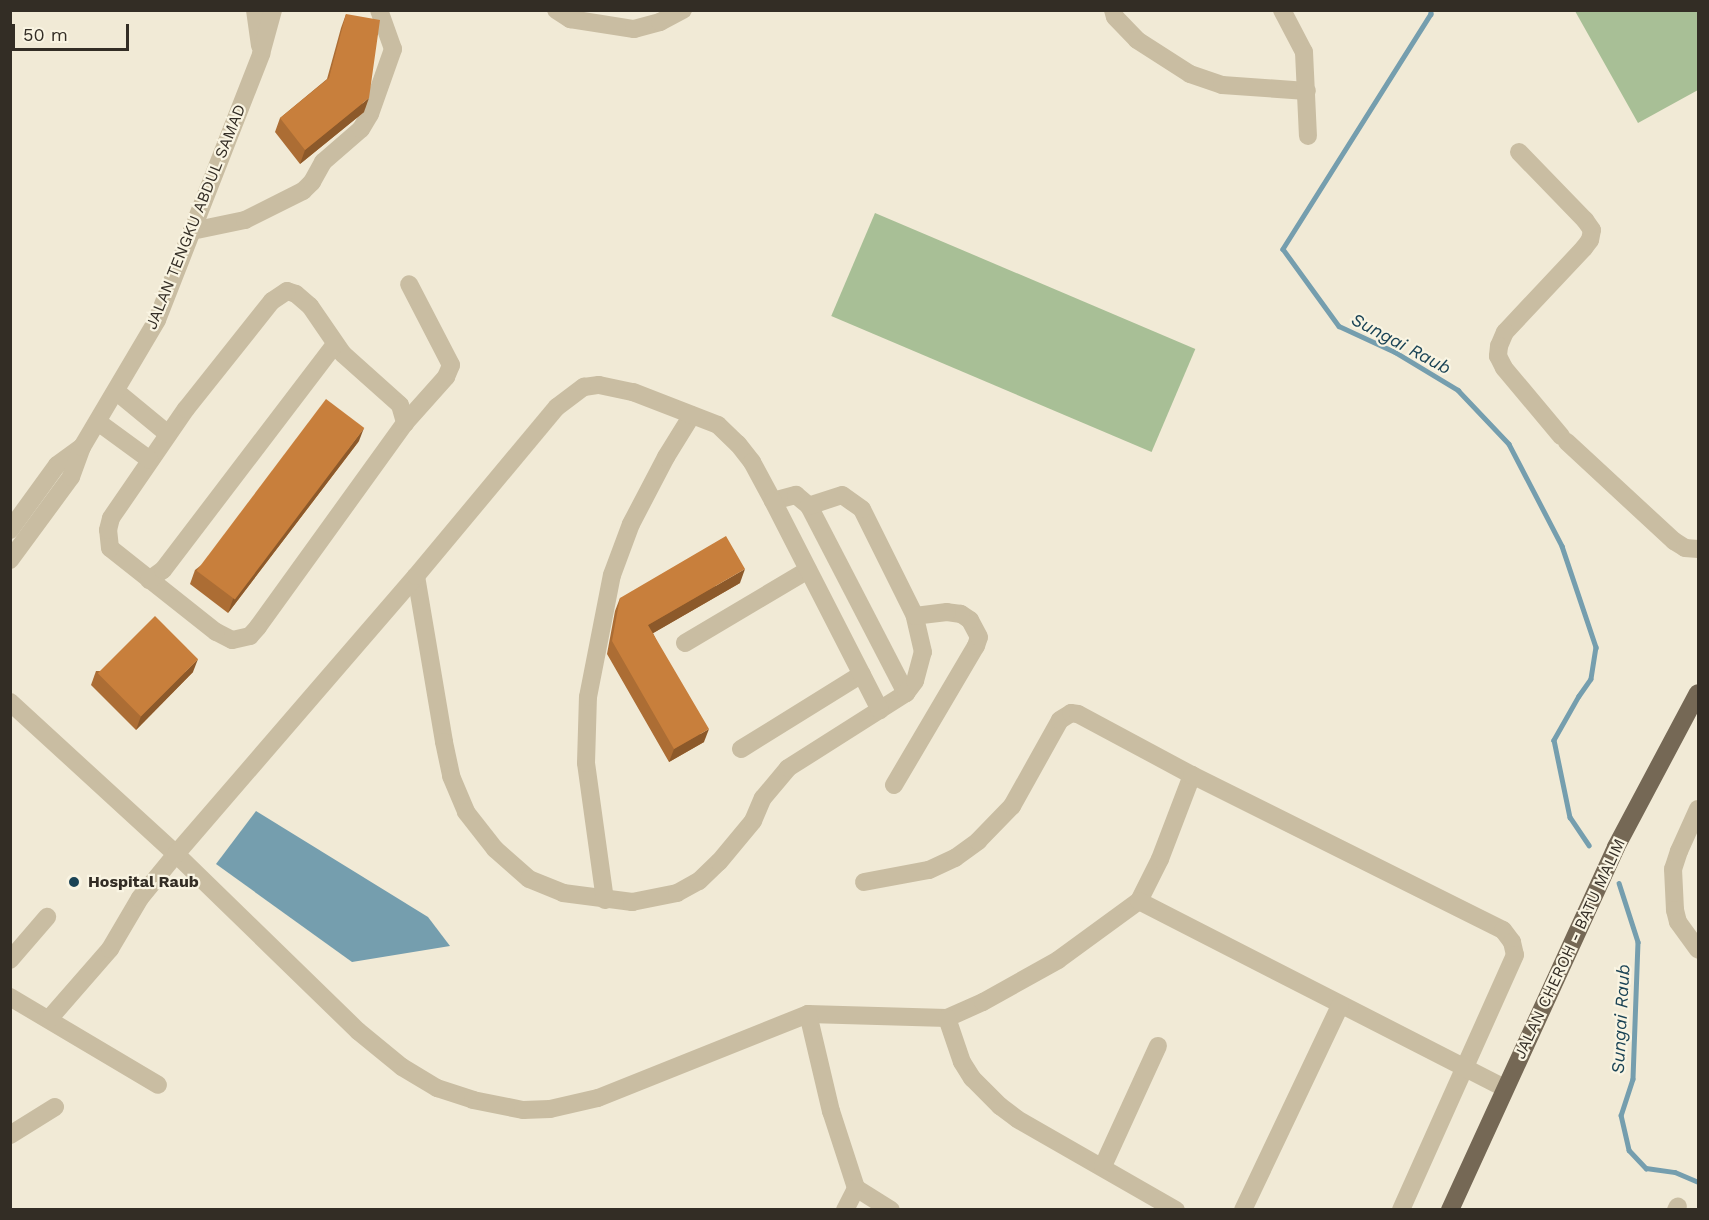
<!DOCTYPE html>
<html>
<head>
<meta charset="utf-8">
<style>
	body { margin:0 }
	#map { position:relative; width:1709px; height:1220px; overflow:hidden; background:#f1ead6; font-family:"Work Sans",sans-serif }
	div>[style] { position:absolute }
	.green>* { inset:0; background:#a8bf96; transform-origin:0 0 }
	.water>* { inset:0; background:#759eae }
	.stream>* { height:4.5px; margin:-2.25px; padding:0 2.25px; transform-origin:2.25px; border-radius:2.25px; background:#759eae }
	.minor>* { height:18px; margin:-9px; padding:0 9px; transform-origin:9px; border-radius:9px; background:#c9bda2 }
	.major>* { height:18px; margin:-9px; padding:0 9px; transform-origin:9px; border-radius:9px; background:#756855 }
	.wall>* { inset:0; background:#ac6d34 }
	.shaded-wall>* { inset:0; background:#8c592a }
	.building>* { inset:0; background:#c87f3c; transform-origin:0 0 }
	.dots>* { width:16px; height:16px; translate:-50% -50%; box-sizing:border-box; border:3px solid #f9f4e2; border-radius:50% }
	span { translate:-50% -50%; white-space:nowrap; text-align:center; line-height:1.15; -webkit-text-stroke:4.5px #f9f4e2; paint-order:stroke }
	.street-label { font-size:16px; color:#332d25 }
	.poi-label { font-size:16px; color:#332d25; font-weight:700 }
	.left { translate:0 -50%; text-align:left }
	.water-label { font-size:18px; color:#1a4355; font-style:italic }
	.frame { position:absolute; inset:0; border:12px solid #332d25; pointer-events:none }
	.scale { position:absolute; left:12px; top:24px; width:117px; height:27px; box-sizing:border-box; border:3px solid #332d25; border-top:0; padding-left:8px; font-size:18px; line-height:21px; white-space:nowrap; color:#332d25; -webkit-text-stroke:4px #f9f4e2; paint-order:stroke }
</style>
</head>
<body>
<div id="map">
	<div class="green">
		<div style="clip-path:polygon(1575px 11px,1698px 11px,1698px 90px,1638px 123px)"></div>
		<div style="left:875px;top:213px;width:348px;height:112px;rotate:23deg"></div>
	</div>
	<div class="water">
		<div style="clip-path:polygon(256px 811px,428px 917px,450px 946px,352px 962px,216px 864px)"></div>
	</div>
	<div class="stream">
		<div style="left:1431px;top:10px;width:4px;rotate:90deg"></div>
		<div style="left:1431px;top:14px;width:278px;rotate:122.2deg"></div>
		<div style="left:1283px;top:249px;width:95px;rotate:54deg"></div>
		<div style="left:1339px;top:326px;width:62px;rotate:24.9deg"></div>
		<div style="left:1395px;top:352px;width:74px;rotate:31.1deg"></div>
		<div style="left:1458px;top:390px;width:74px;rotate:46.6deg"></div>
		<div style="left:1509px;top:444px;width:115px;rotate:62.5deg"></div>
		<div style="left:1562px;top:546px;width:107px;rotate:71.4deg"></div>
		<div style="left:1596px;top:647px;width:32px;rotate:99deg"></div>
		<div style="left:1591px;top:679px;width:21px;rotate:125deg"></div>
		<div style="left:1579px;top:696px;width:51px;rotate:119.6deg"></div>
		<div style="left:1554px;top:740px;width:79px;rotate:78.3deg"></div>
		<div style="left:1570px;top:817px;width:34px;rotate:56deg"></div>
		<div style="left:1619px;top:883px;width:62px;rotate:72.1deg"></div>
		<div style="left:1638px;top:942px;width:137px;rotate:92.1deg"></div>
		<div style="left:1633px;top:1079px;width:38px;rotate:108deg"></div>
		<div style="left:1621px;top:1115px;width:36px;rotate:77deg"></div>
		<div style="left:1629px;top:1150px;width:25px;rotate:47deg"></div>
		<div style="left:1646px;top:1168px;width:29px;rotate:8deg"></div>
		<div style="left:1675px;top:1172px;width:25px;rotate:23deg"></div>
	</div>
	<div class="minor">
		<div style="left:255px;top:10px;width:36px;rotate:82deg"></div>
		<div style="left:556px;top:10px;width:17px;rotate:33deg"></div>
		<div style="left:570px;top:19px;width:65px;rotate:8.9deg"></div>
		<div style="left:634px;top:29px;width:27px;rotate:-15deg"></div>
		<div style="left:660px;top:22px;width:26px;rotate:-28deg"></div>
		<div style="left:1113px;top:10px;width:7px;rotate:74deg"></div>
		<div style="left:1115px;top:17px;width:32px;rotate:46deg"></div>
		<div style="left:1137px;top:40px;width:63px;rotate:32.7deg"></div>
		<div style="left:1190px;top:74px;width:34px;rotate:19deg"></div>
		<div style="left:1222px;top:85px;width:85px;rotate:4deg"></div>
		<div style="left:1282px;top:10px;width:47px;rotate:62.4deg"></div>
		<div style="left:1304px;top:52px;width:84px;rotate:87.3deg"></div>
		<div style="left:1519px;top:152px;width:95px;rotate:45.9deg"></div>
		<div style="left:1585px;top:220px;width:12px;rotate:55deg"></div>
		<div style="left:1592px;top:230px;width:10px;rotate:101deg"></div>
		<div style="left:1590px;top:240px;width:10px;rotate:127deg"></div>
		<div style="left:1584px;top:248px;width:115px;rotate:133.2deg"></div>
		<div style="left:1505px;top:332px;width:15px;rotate:113deg"></div>
		<div style="left:1499px;top:346px;width:10px;rotate:96deg"></div>
		<div style="left:1498px;top:356px;width:13px;rotate:63deg"></div>
		<div style="left:1504px;top:368px;width:89px;rotate:50deg"></div>
		<div style="left:192px;top:231px;width:54px;rotate:-11.7deg"></div>
		<div style="left:245px;top:220px;width:65px;rotate:-26.6deg"></div>
		<div style="left:303px;top:191px;width:13px;rotate:-45deg"></div>
		<div style="left:312px;top:182px;width:23px;rotate:-61deg"></div>
		<div style="left:323px;top:162px;width:50px;rotate:-41deg"></div>
		<div style="left:361px;top:129px;width:17px;rotate:-59deg"></div>
		<div style="left:370px;top:114px;width:69px;rotate:-70.5deg"></div>
		<div style="left:393px;top:49px;width:41px;rotate:-109.7deg"></div>
		<div style="left:287px;top:291px;width:9px;rotate:18deg"></div>
		<div style="left:296px;top:294px;width:18px;rotate:41deg"></div>
		<div style="left:310px;top:306px;width:58px;rotate:55.5deg"></div>
		<div style="left:343px;top:354px;width:76px;rotate:41.8deg"></div>
		<div style="left:400px;top:405px;width:19px;rotate:74deg"></div>
		<div style="left:405px;top:423px;width:251px;rotate:125.8deg"></div>
		<div style="left:258px;top:627px;width:12px;rotate:132deg"></div>
		<div style="left:250px;top:636px;width:18px;rotate:167deg"></div>
		<div style="left:232px;top:640px;width:18px;rotate:-153deg"></div>
		<div style="left:216px;top:632px;width:135px;rotate:-141.6deg"></div>
		<div style="left:110px;top:548px;width:18px;rotate:-96deg"></div>
		<div style="left:108px;top:530px;width:12px;rotate:-76deg"></div>
		<div style="left:111px;top:518px;width:132px;rotate:-55.5deg"></div>
		<div style="left:186px;top:409px;width:138px;rotate:-51.5deg"></div>
		<div style="left:272px;top:301px;width:18px;rotate:-34deg"></div>
		<div style="left:117px;top:392px;width:66px;rotate:39.5deg"></div>
		<div style="left:98px;top:422px;width:64px;rotate:36.2deg"></div>
		<div style="left:405px;top:423px;width:62px;rotate:-48.3deg"></div>
		<div style="left:446px;top:377px;width:13px;rotate:-67deg"></div>
		<div style="left:451px;top:365px;width:91px;rotate:-117.4deg"></div>
		<div style="left:1567px;top:442px;width:146px;rotate:42.8deg"></div>
		<div style="left:1674px;top:541px;width:13px;rotate:32deg"></div>
		<div style="left:1685px;top:548px;width:13px;rotate:4deg"></div>
		<div style="left:773px;top:501px;width:24px;rotate:-15deg"></div>
		<div style="left:796px;top:495px;width:17px;rotate:40deg"></div>
		<div style="left:809px;top:506px;width:211px;rotate:62.6deg"></div>
		<div style="left:10px;top:530px;width:80px;rotate:-54.1deg"></div>
		<div style="left:57px;top:465px;width:31px;rotate:-36deg"></div>
		<div style="left:10px;top:560px;width:103px;rotate:-53.7deg"></div>
		<div style="left:71px;top:477px;width:32px;rotate:-70deg"></div>
		<div style="left:82px;top:447px;width:147px;rotate:-59.4deg"></div>
		<div style="left:157px;top:320px;width:286px;rotate:-68.6deg"></div>
		<div style="left:261px;top:54px;width:46px;rotate:-74.7deg"></div>
		<div style="left:416px;top:576px;width:168px;rotate:80.4deg"></div>
		<div style="left:444px;top:742px;width:35px;rotate:78deg"></div>
		<div style="left:451px;top:776px;width:39px;rotate:67deg"></div>
		<div style="left:466px;top:812px;width:47px;rotate:51.9deg"></div>
		<div style="left:495px;top:849px;width:45px;rotate:41.4deg"></div>
		<div style="left:529px;top:879px;width:37px;rotate:22deg"></div>
		<div style="left:563px;top:893px;width:70px;rotate:7.4deg"></div>
		<div style="left:632px;top:902px;width:46px;rotate:-11.3deg"></div>
		<div style="left:677px;top:893px;width:25px;rotate:-29deg"></div>
		<div style="left:699px;top:881px;width:28px;rotate:-44deg"></div>
		<div style="left:719px;top:862px;width:53px;rotate:-50.3deg"></div>
		<div style="left:753px;top:821px;width:25px;rotate:-67deg"></div>
		<div style="left:763px;top:798px;width:39px;rotate:-50deg"></div>
		<div style="left:788px;top:768px;width:140px;rotate:-32.4deg"></div>
		<div style="left:906px;top:693px;width:15px;rotate:-53deg"></div>
		<div style="left:915px;top:681px;width:30px;rotate:-75deg"></div>
		<div style="left:923px;top:652px;width:37px;rotate:-103deg"></div>
		<div style="left:915px;top:616px;width:119px;rotate:-116.4deg"></div>
		<div style="left:862px;top:509px;width:24px;rotate:-145deg"></div>
		<div style="left:842px;top:495px;width:35px;rotate:162deg"></div>
		<div style="left:149px;top:580px;width:17px;rotate:-36deg"></div>
		<div style="left:163px;top:570px;width:284px;rotate:-52.7deg"></div>
		<div style="left:685px;top:643px;width:143px;rotate:-30.7deg"></div>
		<div style="left:10px;top:702px;width:225px;rotate:42.5deg"></div>
		<div style="left:176px;top:854px;width:254px;rotate:44.2deg"></div>
		<div style="left:358px;top:1031px;width:57px;rotate:39.3deg"></div>
		<div style="left:402px;top:1067px;width:41px;rotate:31deg"></div>
		<div style="left:437px;top:1088px;width:38px;rotate:18deg"></div>
		<div style="left:473px;top:1100px;width:51px;rotate:11.3deg"></div>
		<div style="left:523px;top:1110px;width:27px;rotate:-2deg"></div>
		<div style="left:550px;top:1109px;width:49px;rotate:-12.9deg"></div>
		<div style="left:598px;top:1098px;width:226px;rotate:-21.8deg"></div>
		<div style="left:808px;top:1014px;width:139px;rotate:1.6deg"></div>
		<div style="left:947px;top:1018px;width:39px;rotate:-24deg"></div>
		<div style="left:983px;top:1002px;width:86px;rotate:-29.2deg"></div>
		<div style="left:1058px;top:960px;width:100px;rotate:-36.1deg"></div>
		<div style="left:1139px;top:901px;width:47px;rotate:-63.4deg"></div>
		<div style="left:1160px;top:859px;width:90px;rotate:-69.1deg"></div>
		<div style="left:741px;top:749px;width:142px;rotate:-31.8deg"></div>
		<div style="left:894px;top:785px;width:161px;rotate:-59.5deg"></div>
		<div style="left:976px;top:646px;width:9px;rotate:-72deg"></div>
		<div style="left:979px;top:637px;width:19px;rotate:-118deg"></div>
		<div style="left:970px;top:620px;width:11px;rotate:-146deg"></div>
		<div style="left:961px;top:614px;width:14px;rotate:-172deg"></div>
		<div style="left:947px;top:612px;width:32px;rotate:173deg"></div>
		<div style="left:1698px;top:809px;width:46px;rotate:114.3deg"></div>
		<div style="left:1679px;top:851px;width:19px;rotate:108deg"></div>
		<div style="left:1673px;top:869px;width:41px;rotate:87.2deg"></div>
		<div style="left:1675px;top:910px;width:12px;rotate:76deg"></div>
		<div style="left:1678px;top:922px;width:34px;rotate:54deg"></div>
		<div style="left:864px;top:882px;width:66px;rotate:-10.5deg"></div>
		<div style="left:929px;top:870px;width:29px;rotate:-25deg"></div>
		<div style="left:955px;top:858px;width:29px;rotate:-36deg"></div>
		<div style="left:978px;top:841px;width:49px;rotate:-45.8deg"></div>
		<div style="left:1012px;top:806px;width:98px;rotate:-60.8deg"></div>
		<div style="left:1060px;top:720px;width:13px;rotate:-32deg"></div>
		<div style="left:1071px;top:713px;width:7px;rotate:8deg"></div>
		<div style="left:1078px;top:714px;width:129px;rotate:28.2deg"></div>
		<div style="left:1192px;top:775px;width:347px;rotate:26.5deg"></div>
		<div style="left:1503px;top:930px;width:15px;rotate:53deg"></div>
		<div style="left:1512px;top:942px;width:13px;rotate:77deg"></div>
		<div style="left:1515px;top:955px;width:279px;rotate:114.1deg"></div>
		<div style="left:605px;top:900px;width:138px;rotate:-97.9deg"></div>
		<div style="left:586px;top:763px;width:66px;rotate:-88.3deg"></div>
		<div style="left:588px;top:697px;width:124px;rotate:-78.9deg"></div>
		<div style="left:612px;top:575px;width:54px;rotate:-69.6deg"></div>
		<div style="left:631px;top:524px;width:76px;rotate:-62.4deg"></div>
		<div style="left:666px;top:457px;width:49px;rotate:-58.2deg"></div>
		<div style="left:1139px;top:901px;width:411px;rotate:27.1deg"></div>
		<div style="left:10px;top:960px;width:57px;rotate:-49.3deg"></div>
		<div style="left:10px;top:997px;width:172px;rotate:30.7deg"></div>
		<div style="left:808px;top:1014px;width:100px;rotate:76.7deg"></div>
		<div style="left:831px;top:1111px;width:81px;rotate:72deg"></div>
		<div style="left:856px;top:1188px;width:41px;rotate:32.2deg"></div>
		<div style="left:947px;top:1018px;width:46px;rotate:71.2deg"></div>
		<div style="left:962px;top:1062px;width:19px;rotate:58deg"></div>
		<div style="left:972px;top:1078px;width:40px;rotate:45deg"></div>
		<div style="left:1000px;top:1106px;width:21px;rotate:37deg"></div>
		<div style="left:1017px;top:1119px;width:183px;rotate:29.8deg"></div>
		<div style="left:49px;top:1019px;width:93px;rotate:-48.9deg"></div>
		<div style="left:110px;top:949px;width:59px;rotate:-59.5deg"></div>
		<div style="left:140px;top:898px;width:57px;rotate:-50.7deg"></div>
		<div style="left:176px;top:854px;width:367px;rotate:-49.2deg"></div>
		<div style="left:416px;top:576px;width:220px;rotate:-50.2deg"></div>
		<div style="left:557px;top:407px;width:34px;rotate:-37deg"></div>
		<div style="left:584px;top:387px;width:15px;rotate:-8deg"></div>
		<div style="left:599px;top:385px;width:35px;rotate:12deg"></div>
		<div style="left:633px;top:392px;width:91px;rotate:21.2deg"></div>
		<div style="left:718px;top:425px;width:28px;rotate:44deg"></div>
		<div style="left:738px;top:444px;width:23px;rotate:52deg"></div>
		<div style="left:752px;top:462px;width:44px;rotate:61.7deg"></div>
		<div style="left:773px;top:501px;width:235px;rotate:62.9deg"></div>
		<div style="left:10px;top:1135px;width:53px;rotate:-31.9deg"></div>
		<div style="left:1103px;top:1166px;width:132px;rotate:-65.4deg"></div>
		<div style="left:845px;top:1210px;width:25px;rotate:-63deg"></div>
		<div style="left:1243px;top:1210px;width:226px;rotate:-64.6deg"></div>
		<div style="left:1676px;top:1210px;width:4px;rotate:-63deg"></div>
	</div>
	<div class="major">
		<div style="left:1450px;top:1210px;width:399px;rotate:-65.4deg"></div>
		<div style="left:1616px;top:847px;width:174px;rotate:-62deg"></div>
	</div>
	<div class="wall">
		<div style="clip-path:polygon(346px 14px,364px 112px,300px 164px,275px 132px,280px 118px,327px 79px,341px 28px)"></div>
		<div style="clip-path:polygon(359px 441px,228px 613px,190px 584px,195px 570px)"></div>
		<div style="clip-path:polygon(740px 583px,653px 633px,704px 742px,669px 762px,607px 654px,615px 611px,620px 598px)"></div>
		<div style="clip-path:polygon(96px 671px,193px 672px,136px 730px,91px 685px)"></div>
	</div>
	<div class="shaded-wall">
		<div style="clip-path:polygon(369px 98px,364px 112px,300px 164px,305px 150px)"></div>
		<div style="clip-path:polygon(364px 428px,359px 441px,228px 613px,233px 599px)"></div>
		<div style="clip-path:polygon(745px 569px,740px 583px,643px 639px,648px 625px)"></div>
		<div style="clip-path:polygon(198px 659px,193px 672px,136px 730px,141px 716px)"></div>
		<div style="clip-path:polygon(709px 729px,704px 742px,669px 762px,674px 749px)"></div>
	</div>
	<div class="building">
		<div style="clip-path:polygon(346px 14px,380px 20px,369px 98px,305px 150px,280px 118px,329px 78px)"></div>
		<div style="left:326px;top:399px;width:48px;height:215px;rotate:37deg"></div>
		<div style="clip-path:polygon(726px 536px,745px 569px,648px 625px,709px 729px,674px 749px,612px 641px,620px 598px)"></div>
		<div style="left:155px;top:616px;width:61px;height:81px;rotate:45deg"></div>
	</div>
	<div class="dots">
		<div style="left:74px;top:882px;background:#1a4355"></div>
	</div>
	<div class="street-label">
		<span style="left:196px;top:217px;rotate:-68deg">JALAN TENGKU ABDUL SAMAD</span>
		<span style="left:1570px;top:949px;rotate:-65deg">JALAN CHEROH - BATU MALIM</span>
	</div>
	<div class="poi-label">
		<span class="left" style="left:88px;top:882px">Hospital Raub</span>
	</div>
	<div class="water-label">
		<span style="left:1401px;top:344px;rotate:28deg">Sungai Raub</span>
		<span style="left:1621px;top:1019px;rotate:-87deg">Sungai Raub</span>
	</div>
	<div class="frame"></div>
	<div class="scale">50 m</div>
</div>
</body>
</html>
